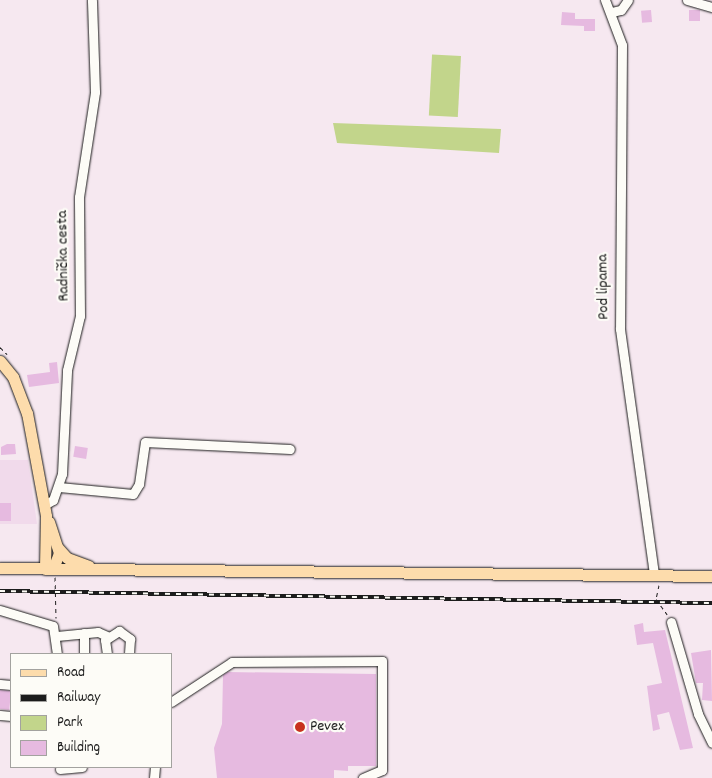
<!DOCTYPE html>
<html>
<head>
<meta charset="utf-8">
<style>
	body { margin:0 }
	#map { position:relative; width:712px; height:778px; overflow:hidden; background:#f6e8f0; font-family:Dekko,sans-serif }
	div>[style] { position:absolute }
	.built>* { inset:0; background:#f1daeb }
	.green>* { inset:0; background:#c2d58b; transform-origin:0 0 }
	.building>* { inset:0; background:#e6bae0; transform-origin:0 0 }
	.path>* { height:1px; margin-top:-0.5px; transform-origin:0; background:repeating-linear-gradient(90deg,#1c1c1c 0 4px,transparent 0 8px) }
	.roads { filter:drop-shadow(0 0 1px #1c1c1c) drop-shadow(0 0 1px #1c1c1c) }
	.minor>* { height:9px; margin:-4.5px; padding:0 4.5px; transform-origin:4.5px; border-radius:4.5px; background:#fdfcf7 }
	.major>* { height:11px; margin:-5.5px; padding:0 5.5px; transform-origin:5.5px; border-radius:5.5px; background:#fddcac }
	.rail>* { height:4px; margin-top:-2px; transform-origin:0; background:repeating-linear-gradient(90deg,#fdfcf7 0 5.5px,#1c1c1c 0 11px); box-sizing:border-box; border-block:1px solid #1c1c1c }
	.dots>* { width:14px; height:14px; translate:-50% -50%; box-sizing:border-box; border:2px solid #fdfcf7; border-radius:50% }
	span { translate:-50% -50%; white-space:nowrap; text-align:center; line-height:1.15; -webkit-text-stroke:4.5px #fdfcf7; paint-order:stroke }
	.street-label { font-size:16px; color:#1c1c1c }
	.poi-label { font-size:16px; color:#1c1c1c }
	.left { translate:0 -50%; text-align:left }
	.legend { position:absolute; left:10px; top:653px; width:162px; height:115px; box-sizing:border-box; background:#fdfcf7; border:1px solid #a3a29f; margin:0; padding:6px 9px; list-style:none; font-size:15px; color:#1c1c1c }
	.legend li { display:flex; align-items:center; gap:10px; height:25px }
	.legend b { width:25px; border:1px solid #a3a29f }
</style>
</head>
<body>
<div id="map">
	<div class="built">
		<div style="clip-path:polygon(0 460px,28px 460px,37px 524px,0 524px)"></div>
	</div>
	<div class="green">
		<div style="left:461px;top:56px;width:61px;height:29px;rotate:93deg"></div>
		<div style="clip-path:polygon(333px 123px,501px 129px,499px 153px,337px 143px)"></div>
	</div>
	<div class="building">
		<div style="left:651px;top:10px;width:12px;height:10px;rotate:85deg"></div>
		<div style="left:689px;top:10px;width:11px;height:11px"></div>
		<div style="clip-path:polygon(562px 12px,575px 13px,575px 19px,595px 19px,595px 31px,584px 31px,584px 26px,561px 25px)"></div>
		<div style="clip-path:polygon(57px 362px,59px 383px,29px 387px,27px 375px,50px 372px,49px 363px)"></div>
		<div style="clip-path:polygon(7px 444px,15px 444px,16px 454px,1px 455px,1px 447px)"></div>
		<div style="left:75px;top:446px;width:13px;height:11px;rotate:9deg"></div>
		<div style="left:0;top:503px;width:11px;height:18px"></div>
		<div style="clip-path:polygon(643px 623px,644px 632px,665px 630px,693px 748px,680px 750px,669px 712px,657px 715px,660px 729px,653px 731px,647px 686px,662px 683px,653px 643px,637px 645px,634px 625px)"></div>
		<div style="clip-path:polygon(711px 650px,712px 701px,702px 700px,703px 683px,696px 683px,691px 653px)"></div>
		<div style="clip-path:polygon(228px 672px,376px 674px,376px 766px,348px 766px,348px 771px,334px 770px,334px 778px,217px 778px,214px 748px,222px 724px,223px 675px)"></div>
		<div style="left:0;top:690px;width:11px;height:19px;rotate:5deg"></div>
	</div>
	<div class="path">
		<div style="left:0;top:347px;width:10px;rotate:45deg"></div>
		<div style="left:55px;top:577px;width:41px;rotate:88.6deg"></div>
		<div style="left:659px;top:585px;width:14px;rotate:102deg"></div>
		<div style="left:656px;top:599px;width:19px;rotate:54deg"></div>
	</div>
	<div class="roads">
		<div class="minor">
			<div style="left:605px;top:0;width:48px;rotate:69.3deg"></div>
			<div style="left:622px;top:45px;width:284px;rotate:90.4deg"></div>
			<div style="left:620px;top:329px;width:247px;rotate:82.1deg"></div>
			<div style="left:687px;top:0;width:26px;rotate:16deg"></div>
			<div style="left:612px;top:12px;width:9px;rotate:-13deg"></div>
			<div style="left:621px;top:10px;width:12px;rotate:-55deg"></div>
			<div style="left:59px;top:487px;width:74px;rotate:5.4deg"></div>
			<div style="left:133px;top:494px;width:12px;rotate:-59deg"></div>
			<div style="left:139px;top:484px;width:42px;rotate:-81.9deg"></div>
			<div style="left:145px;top:442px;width:145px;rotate:2.8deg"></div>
			<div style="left:44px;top:505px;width:10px;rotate:-29deg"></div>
			<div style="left:53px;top:500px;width:28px;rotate:-71deg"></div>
			<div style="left:62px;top:474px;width:104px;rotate:-87.2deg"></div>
			<div style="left:67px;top:370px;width:56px;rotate:-76.5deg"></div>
			<div style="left:80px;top:316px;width:119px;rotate:-90.5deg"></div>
			<div style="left:79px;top:197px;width:106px;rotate:-81.3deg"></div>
			<div style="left:95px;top:92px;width:92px;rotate:-91.9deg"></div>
			<div style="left:0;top:610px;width:55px;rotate:16.8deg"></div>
			<div style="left:53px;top:626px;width:28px;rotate:82deg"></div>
			<div style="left:671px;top:622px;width:96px;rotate:73.6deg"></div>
			<div style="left:698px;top:714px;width:32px;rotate:64deg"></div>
			<div style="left:57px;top:636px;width:41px;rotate:-5.6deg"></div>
			<div style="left:98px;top:632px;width:10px;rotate:24deg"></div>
			<div style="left:84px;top:654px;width:21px;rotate:-90deg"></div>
			<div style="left:107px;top:654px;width:14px;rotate:-98deg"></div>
			<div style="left:105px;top:640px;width:17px;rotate:-33deg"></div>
			<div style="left:119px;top:631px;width:14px;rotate:36deg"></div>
			<div style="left:130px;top:639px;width:15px;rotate:94deg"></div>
			<div style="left:0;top:684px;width:11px;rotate:5deg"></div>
			<div style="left:171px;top:702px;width:73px;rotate:-33.3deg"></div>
			<div style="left:232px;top:662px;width:150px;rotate:-0.4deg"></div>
			<div style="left:382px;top:661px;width:109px;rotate:90deg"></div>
			<div style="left:382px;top:770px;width:21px;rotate:157deg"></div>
			<div style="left:0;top:715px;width:11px;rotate:5deg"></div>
			<div style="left:60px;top:769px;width:22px;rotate:-5deg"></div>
			<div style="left:154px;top:778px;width:11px;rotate:-85deg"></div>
		</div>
		<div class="major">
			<div style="left:0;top:361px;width:21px;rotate:51deg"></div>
			<div style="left:13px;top:377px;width:39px;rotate:69deg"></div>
			<div style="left:27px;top:413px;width:105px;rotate:79.5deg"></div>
			<div style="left:46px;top:516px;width:53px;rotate:91.1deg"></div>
			<div style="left:49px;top:522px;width:33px;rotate:72deg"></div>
			<div style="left:59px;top:553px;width:17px;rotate:111deg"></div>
			<div style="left:58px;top:548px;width:13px;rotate:48deg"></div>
			<div style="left:67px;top:558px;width:23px;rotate:20deg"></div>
			<div style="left:0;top:568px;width:712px;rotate:0.64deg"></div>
		</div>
	</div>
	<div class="rail">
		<div style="left:0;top:591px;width:712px;rotate:0.97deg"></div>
	</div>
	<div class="dots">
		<div style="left:300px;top:727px;background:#c8321e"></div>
	</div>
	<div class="street-label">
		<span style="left:64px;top:256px;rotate:-91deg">Radnička cesta</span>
		<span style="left:604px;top:287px;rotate:-91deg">Pod lipama</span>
	</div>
	<div class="poi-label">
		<span class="left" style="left:310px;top:727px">Pevex</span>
	</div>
	<ul class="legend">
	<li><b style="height:6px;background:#fddcac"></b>Road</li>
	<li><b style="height:6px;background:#1c1c1c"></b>Railway</li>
	<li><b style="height:14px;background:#c2d58b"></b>Park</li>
	<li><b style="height:14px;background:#e6bae0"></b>Building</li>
	</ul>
</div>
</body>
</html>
